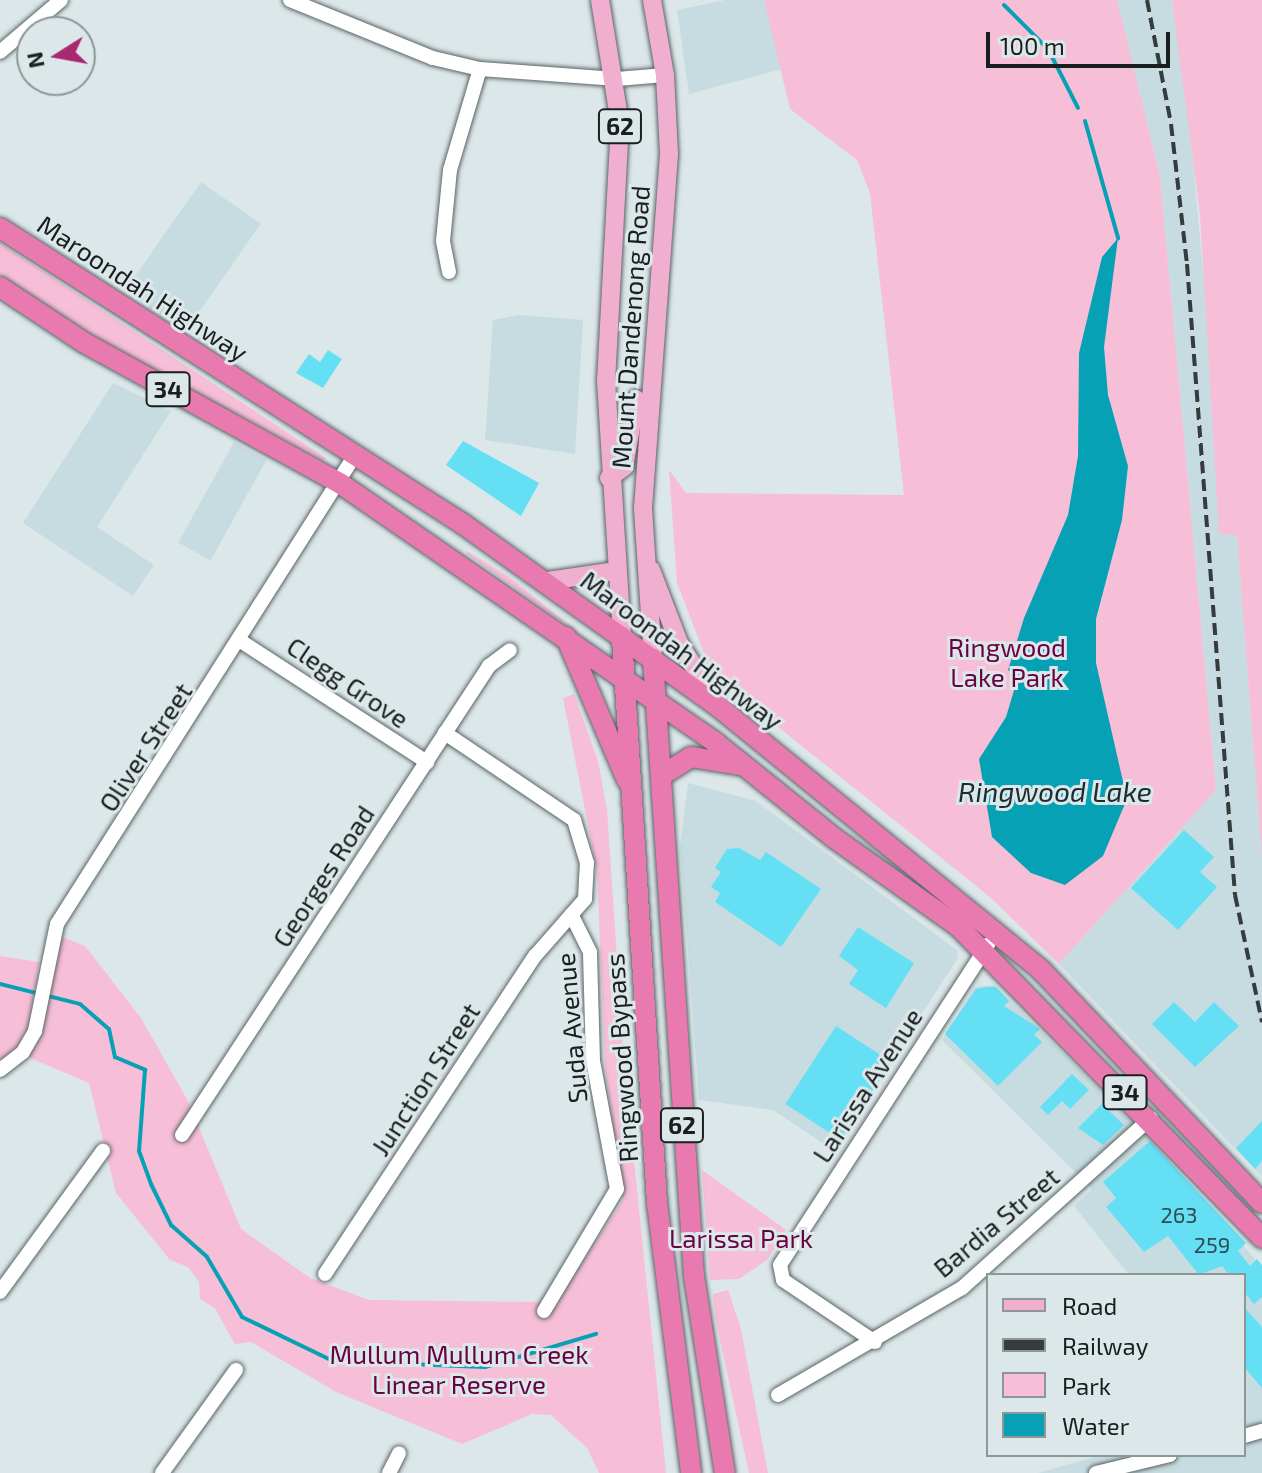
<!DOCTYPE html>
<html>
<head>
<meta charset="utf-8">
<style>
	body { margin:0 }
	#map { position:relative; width:1262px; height:1473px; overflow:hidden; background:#dce7e9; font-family:"Exo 2",sans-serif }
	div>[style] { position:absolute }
	.built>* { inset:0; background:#c7dce0; transform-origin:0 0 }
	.green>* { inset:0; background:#f7bed7 }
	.water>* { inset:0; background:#07a1b6 }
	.stream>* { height:4px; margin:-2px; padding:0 2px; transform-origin:2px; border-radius:2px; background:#07a1b6 }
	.building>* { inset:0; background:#65dff4; transform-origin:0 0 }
	.roads { filter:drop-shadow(0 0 2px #5a6466) drop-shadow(0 0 2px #5a6466) }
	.minor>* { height:14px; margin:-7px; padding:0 7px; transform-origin:7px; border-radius:7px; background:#fff }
	.major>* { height:18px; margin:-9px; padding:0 9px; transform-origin:9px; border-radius:9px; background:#f1afd0 }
	.highway>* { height:20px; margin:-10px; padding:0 10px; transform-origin:10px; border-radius:10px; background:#e87ab0 }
	.rail>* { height:4px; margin-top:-2px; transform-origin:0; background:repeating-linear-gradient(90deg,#363b3c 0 12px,transparent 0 18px) }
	span { translate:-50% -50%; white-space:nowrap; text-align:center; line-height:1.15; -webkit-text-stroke:6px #dce7e9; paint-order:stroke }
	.number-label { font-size:22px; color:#2d4e54 }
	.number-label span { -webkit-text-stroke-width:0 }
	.shield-label span { padding:2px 6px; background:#dce7e9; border:2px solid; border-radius:6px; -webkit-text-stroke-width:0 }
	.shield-label { font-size:24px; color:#1a1e1f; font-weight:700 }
	.street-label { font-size:26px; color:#1a1e1f }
	.park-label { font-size:26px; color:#690142 }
	.water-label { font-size:28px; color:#192e32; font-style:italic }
	.legend { position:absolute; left:986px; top:1273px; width:260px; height:184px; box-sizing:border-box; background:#dce7e9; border:2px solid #8e9798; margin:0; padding:10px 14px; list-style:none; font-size:24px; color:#1a1e1f }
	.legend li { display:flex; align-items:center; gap:16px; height:40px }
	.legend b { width:40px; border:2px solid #8e9798 }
	.north { position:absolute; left:16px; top:16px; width:80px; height:80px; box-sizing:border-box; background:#dce7e9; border:2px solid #8e9798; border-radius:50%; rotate:259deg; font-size:22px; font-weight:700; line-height:32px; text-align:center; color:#1a1e1f }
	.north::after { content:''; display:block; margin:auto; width:28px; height:36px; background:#aa2772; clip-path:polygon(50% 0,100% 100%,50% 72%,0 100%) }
	.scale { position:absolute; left:986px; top:32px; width:184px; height:36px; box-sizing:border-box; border:4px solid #1a1e1f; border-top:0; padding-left:10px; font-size:24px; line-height:28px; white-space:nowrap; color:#1a1e1f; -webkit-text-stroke:6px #dce7e9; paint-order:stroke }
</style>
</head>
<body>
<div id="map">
	<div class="built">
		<div style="clip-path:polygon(725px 0,764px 0,782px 69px,689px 94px,677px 10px)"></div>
		<div style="clip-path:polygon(1117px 0,1172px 0,1189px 121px,1209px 333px,1237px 533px,1262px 858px,1262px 1177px,1059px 964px,1216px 790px,1160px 175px)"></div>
		<div style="left:201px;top:182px;width:73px;height:133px;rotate:35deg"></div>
		<div style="clip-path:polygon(519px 315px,583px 320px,575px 454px,485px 440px,493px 320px)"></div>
		<div style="clip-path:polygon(113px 383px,171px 411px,97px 527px,154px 565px,133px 596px,23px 523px)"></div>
		<div style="left:234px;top:442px;width:37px;height:115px;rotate:29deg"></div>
		<div style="clip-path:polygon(688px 783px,756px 801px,957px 950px,958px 958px,833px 1150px,773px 1110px,699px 1100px,680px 846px)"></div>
		<div style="clip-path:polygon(994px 985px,1151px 1140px,1262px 1267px,1262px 1473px,1038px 1473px,1101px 1455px,1244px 1455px,1244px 1275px,1129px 1275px,1074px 1206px,1092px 1189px,942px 1040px,975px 987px)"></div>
	</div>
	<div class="green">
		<div style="clip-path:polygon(764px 0,1117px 0,1160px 175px,1216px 790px,1059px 964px,990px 897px,726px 685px,704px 653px,677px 583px,669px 470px,686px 493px,904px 495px,870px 193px,857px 160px,790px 109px)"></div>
		<div style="clip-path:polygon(1172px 0,1262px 0,1262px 858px,1237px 535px,1219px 534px,1200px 215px)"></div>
		<div style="clip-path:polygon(0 243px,326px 458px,324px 461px,112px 348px,0 275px)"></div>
		<div style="clip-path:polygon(467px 551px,509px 577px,601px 650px,467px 554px)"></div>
		<div style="clip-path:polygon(574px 694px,598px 761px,607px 810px,624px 1062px,666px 1473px,599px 1473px,587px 1448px,551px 1415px,532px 1414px,462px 1444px,336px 1392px,251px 1342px,235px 1344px,215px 1308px,200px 1299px,199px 1282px,188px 1267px,170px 1260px,116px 1193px,89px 1083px,28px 1057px,42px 1034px,60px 936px,85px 946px,141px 1018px,188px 1101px,241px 1229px,310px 1278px,369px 1300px,541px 1302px,552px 1309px,623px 1200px,605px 1066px,597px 871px,563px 698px)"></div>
		<div style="clip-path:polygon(0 956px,39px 962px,28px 1027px,15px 1051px,0 1062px)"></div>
		<div style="clip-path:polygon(702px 1170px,786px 1230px,767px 1260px,739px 1279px,710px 1280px)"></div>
		<div style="clip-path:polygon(728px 1290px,741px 1329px,768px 1473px,749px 1473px,715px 1317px,713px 1294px)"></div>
	</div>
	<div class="water">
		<div style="clip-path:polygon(1118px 238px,1104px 347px,1108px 395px,1128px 466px,1122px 520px,1096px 619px,1096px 663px,1127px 799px,1103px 856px,1065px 885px,1031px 873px,992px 837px,979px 759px,1006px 717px,1018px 677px,1008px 670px,1024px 618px,1068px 515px,1078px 456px,1079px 353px,1102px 257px)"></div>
	</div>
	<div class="stream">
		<div style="left:1004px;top:5px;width:62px;rotate:45deg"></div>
		<div style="left:1048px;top:49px;width:66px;rotate:63deg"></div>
		<div style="left:1085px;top:121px;width:122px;rotate:74.2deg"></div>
		<div style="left:0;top:984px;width:82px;rotate:14deg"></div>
		<div style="left:80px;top:1004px;width:38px;rotate:41deg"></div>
		<div style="left:109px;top:1029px;width:29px;rotate:78deg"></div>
		<div style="left:115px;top:1057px;width:33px;rotate:23deg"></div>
		<div style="left:145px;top:1070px;width:81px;rotate:94.2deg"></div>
		<div style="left:139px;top:1151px;width:35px;rotate:70deg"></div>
		<div style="left:151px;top:1184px;width:46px;rotate:64deg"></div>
		<div style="left:171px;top:1225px;width:48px;rotate:41.6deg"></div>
		<div style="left:207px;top:1257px;width:69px;rotate:59.7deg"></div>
		<div style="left:242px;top:1317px;width:101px;rotate:25.8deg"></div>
		<div style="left:333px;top:1361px;width:152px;rotate:2.3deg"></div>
		<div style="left:485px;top:1367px;width:116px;rotate:-16.6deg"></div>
	</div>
	<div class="building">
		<div style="clip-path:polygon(328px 350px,342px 359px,323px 388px,296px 373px,309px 354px,320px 362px)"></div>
		<div style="clip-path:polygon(463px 441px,539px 483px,521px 516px,446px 465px)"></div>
		<div style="clip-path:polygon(1184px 830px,1214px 857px,1200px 872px,1217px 887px,1178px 930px,1131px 888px)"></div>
		<div style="clip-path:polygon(739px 848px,760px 860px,766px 852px,821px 889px,781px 947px,715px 902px,720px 893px,711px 887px,721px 872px,715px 868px,727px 849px)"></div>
		<div style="clip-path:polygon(858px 927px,914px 963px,886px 1008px,849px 984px,858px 970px,839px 956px)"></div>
		<div style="clip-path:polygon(985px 987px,996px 987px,1009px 1001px,1004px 1006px,1040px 1029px,1034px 1035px,1042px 1042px,998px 1086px,945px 1034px,976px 989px)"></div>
		<div style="clip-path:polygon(1174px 1002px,1195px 1022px,1214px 1002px,1239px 1026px,1195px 1067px,1152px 1024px)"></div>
		<div style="left:836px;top:1026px;width:66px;height:93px;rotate:33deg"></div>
		<div style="clip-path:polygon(1072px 1074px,1089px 1090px,1070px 1109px,1062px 1101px,1048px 1115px,1040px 1107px)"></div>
		<div style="clip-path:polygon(1102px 1104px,1124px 1125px,1103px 1145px,1078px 1128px)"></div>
		<div style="clip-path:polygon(1262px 1121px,1262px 1161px,1255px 1169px,1236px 1148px)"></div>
		<div style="clip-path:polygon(1150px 1141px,1246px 1243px,1238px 1251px,1250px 1266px,1257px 1259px,1262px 1265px,1262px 1297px,1254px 1304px,1244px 1292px,1244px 1275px,1229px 1275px,1222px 1266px,1199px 1275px,1168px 1236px,1144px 1252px,1106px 1207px,1116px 1198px,1103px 1182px)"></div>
		<div style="clip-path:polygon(1244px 1307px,1262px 1327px,1262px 1388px,1244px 1367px)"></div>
	</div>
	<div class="roads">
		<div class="minor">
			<div style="left:290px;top:0;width:154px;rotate:22.1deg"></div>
			<div style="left:433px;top:58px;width:48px;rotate:13.2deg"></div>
			<div style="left:480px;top:69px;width:137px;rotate:4.2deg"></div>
			<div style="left:617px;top:79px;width:48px;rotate:-4.8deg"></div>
			<div style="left:0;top:52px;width:80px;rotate:-40.4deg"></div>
			<div style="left:449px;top:272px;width:32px;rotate:-101deg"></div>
			<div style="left:443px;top:241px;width:71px;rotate:-84.4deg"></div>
			<div style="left:450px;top:170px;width:105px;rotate:-73.5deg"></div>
			<div style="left:242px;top:642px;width:221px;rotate:33deg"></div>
			<div style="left:0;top:1070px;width:29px;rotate:-38deg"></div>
			<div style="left:23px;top:1052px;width:24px;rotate:-60deg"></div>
			<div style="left:35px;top:1031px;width:109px;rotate:-78.4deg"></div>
			<div style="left:57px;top:924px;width:556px;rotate:-57.57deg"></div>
			<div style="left:182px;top:1135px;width:561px;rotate:-56.79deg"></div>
			<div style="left:489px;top:666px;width:26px;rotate:-37deg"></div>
			<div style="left:325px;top:1274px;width:381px;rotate:-56.6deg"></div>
			<div style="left:535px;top:956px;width:76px;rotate:-48.7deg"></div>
			<div style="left:585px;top:899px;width:36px;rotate:-87deg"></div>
			<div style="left:587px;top:863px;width:45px;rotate:-106.8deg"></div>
			<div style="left:574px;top:820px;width:156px;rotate:-146deg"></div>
			<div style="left:0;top:1292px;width:175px;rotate:-53.9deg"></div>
			<div style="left:544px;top:1311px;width:142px;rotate:-59.1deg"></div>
			<div style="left:617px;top:1189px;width:130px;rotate:-100.6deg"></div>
			<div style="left:593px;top:1061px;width:109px;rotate:-91.6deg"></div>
			<div style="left:590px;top:952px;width:42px;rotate:-116.6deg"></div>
			<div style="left:875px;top:1342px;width:111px;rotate:-146deg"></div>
			<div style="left:783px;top:1280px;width:15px;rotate:-101deg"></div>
			<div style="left:780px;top:1265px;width:382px;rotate:-57deg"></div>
			<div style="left:778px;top:1395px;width:213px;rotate:-30.2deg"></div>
			<div style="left:962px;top:1288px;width:254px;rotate:-42deg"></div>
			<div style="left:1244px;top:1436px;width:19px;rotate:-16deg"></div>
			<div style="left:162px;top:1473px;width:127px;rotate:-54.3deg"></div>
			<div style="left:389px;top:1473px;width:22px;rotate:-63deg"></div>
			<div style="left:1096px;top:1473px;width:76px;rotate:-13.7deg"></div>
		</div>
		<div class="major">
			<div style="left:600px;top:0;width:125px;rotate:80.8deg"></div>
			<div style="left:620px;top:123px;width:258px;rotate:93.1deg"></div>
			<div style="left:606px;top:381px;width:256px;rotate:86.4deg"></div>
			<div style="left:652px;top:0;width:76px;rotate:80.2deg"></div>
			<div style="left:665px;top:75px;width:79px;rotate:87.1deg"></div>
			<div style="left:669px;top:154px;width:356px;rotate:94.2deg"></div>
			<div style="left:643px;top:509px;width:150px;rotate:86.2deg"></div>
			<div style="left:609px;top:478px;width:19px;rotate:-36deg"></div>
			<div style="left:624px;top:467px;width:69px;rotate:-80deg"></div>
			<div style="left:651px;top:570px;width:78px;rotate:69deg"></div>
			<div style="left:679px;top:643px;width:72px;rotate:58.1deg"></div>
			<div style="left:548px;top:581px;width:69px;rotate:-8.4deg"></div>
		</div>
		<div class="highway">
			<div style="left:0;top:228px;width:550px;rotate:32.59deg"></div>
			<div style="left:463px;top:524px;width:316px;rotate:35.6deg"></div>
			<div style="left:720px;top:708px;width:414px;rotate:39.2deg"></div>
			<div style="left:1041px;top:970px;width:321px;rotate:46.5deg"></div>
			<div style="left:0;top:287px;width:100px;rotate:33.5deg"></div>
			<div style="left:83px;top:342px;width:294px;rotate:28.8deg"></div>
			<div style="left:341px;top:484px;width:456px;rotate:34.6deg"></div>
			<div style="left:716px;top:743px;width:151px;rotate:38.8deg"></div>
			<div style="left:834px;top:838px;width:152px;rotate:35.4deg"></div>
			<div style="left:958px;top:926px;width:436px;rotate:45.7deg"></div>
			<div style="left:566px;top:637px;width:155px;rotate:66.9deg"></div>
			<div style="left:622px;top:637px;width:567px;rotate:86.46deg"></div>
			<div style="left:657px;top:1203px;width:272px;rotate:82.8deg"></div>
			<div style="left:653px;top:659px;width:618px;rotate:86.2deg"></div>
			<div style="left:694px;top:1276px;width:199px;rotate:81.1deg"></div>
			<div style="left:664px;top:774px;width:32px;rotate:-32deg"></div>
			<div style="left:691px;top:757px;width:50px;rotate:9.3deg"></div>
		</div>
	</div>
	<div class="rail">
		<div style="left:1147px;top:0;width:126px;rotate:79deg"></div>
		<div style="left:1171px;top:124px;width:141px;rotate:83.5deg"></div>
		<div style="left:1187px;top:264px;width:633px;rotate:85.65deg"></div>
		<div style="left:1235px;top:895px;width:130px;rotate:78deg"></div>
	</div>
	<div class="number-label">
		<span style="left:1179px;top:1215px">263</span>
		<span style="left:1212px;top:1245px">259</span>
	</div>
	<div class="shield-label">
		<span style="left:620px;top:126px">62</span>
		<span style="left:168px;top:389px">34</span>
		<span style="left:1125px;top:1092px">34</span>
		<span style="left:682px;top:1125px">62</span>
	</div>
	<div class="street-label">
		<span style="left:143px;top:288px;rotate:33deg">Maroondah Highway</span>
		<span style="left:630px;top:327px;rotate:-86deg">Mount Dandenong Road</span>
		<span style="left:682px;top:650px;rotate:37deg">Maroondah Highway</span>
		<span style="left:348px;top:682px;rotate:34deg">Clegg Grove</span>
		<span style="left:145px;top:747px;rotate:-57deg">Oliver Street</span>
		<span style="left:323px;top:876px;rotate:-57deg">Georges Road</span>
		<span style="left:571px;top:1028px;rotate:-95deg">Suda Avenue</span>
		<span style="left:621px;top:1058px;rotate:-94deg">Ringwood Bypass</span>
		<span style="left:425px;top:1079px;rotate:-57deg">Junction Street</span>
		<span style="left:867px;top:1085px;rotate:-57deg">Larissa Avenue</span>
		<span style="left:996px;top:1222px;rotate:-40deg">Bardia Street</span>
	</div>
	<div class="park-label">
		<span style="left:1007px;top:662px">Ringwood<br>Lake Park</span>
		<span style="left:741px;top:1238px">Larissa Park</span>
		<span style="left:459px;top:1369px">Mullum Mullum Creek<br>Linear Reserve</span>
	</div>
	<div class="water-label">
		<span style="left:1055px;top:791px">Ringwood Lake</span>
	</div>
	<ul class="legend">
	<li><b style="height:10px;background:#f1afd0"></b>Road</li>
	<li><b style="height:10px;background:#363b3c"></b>Railway</li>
	<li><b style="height:22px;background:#f7bed7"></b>Park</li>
	<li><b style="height:22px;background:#07a1b6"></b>Water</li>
	</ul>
	<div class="north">N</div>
	<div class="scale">100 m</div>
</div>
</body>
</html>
